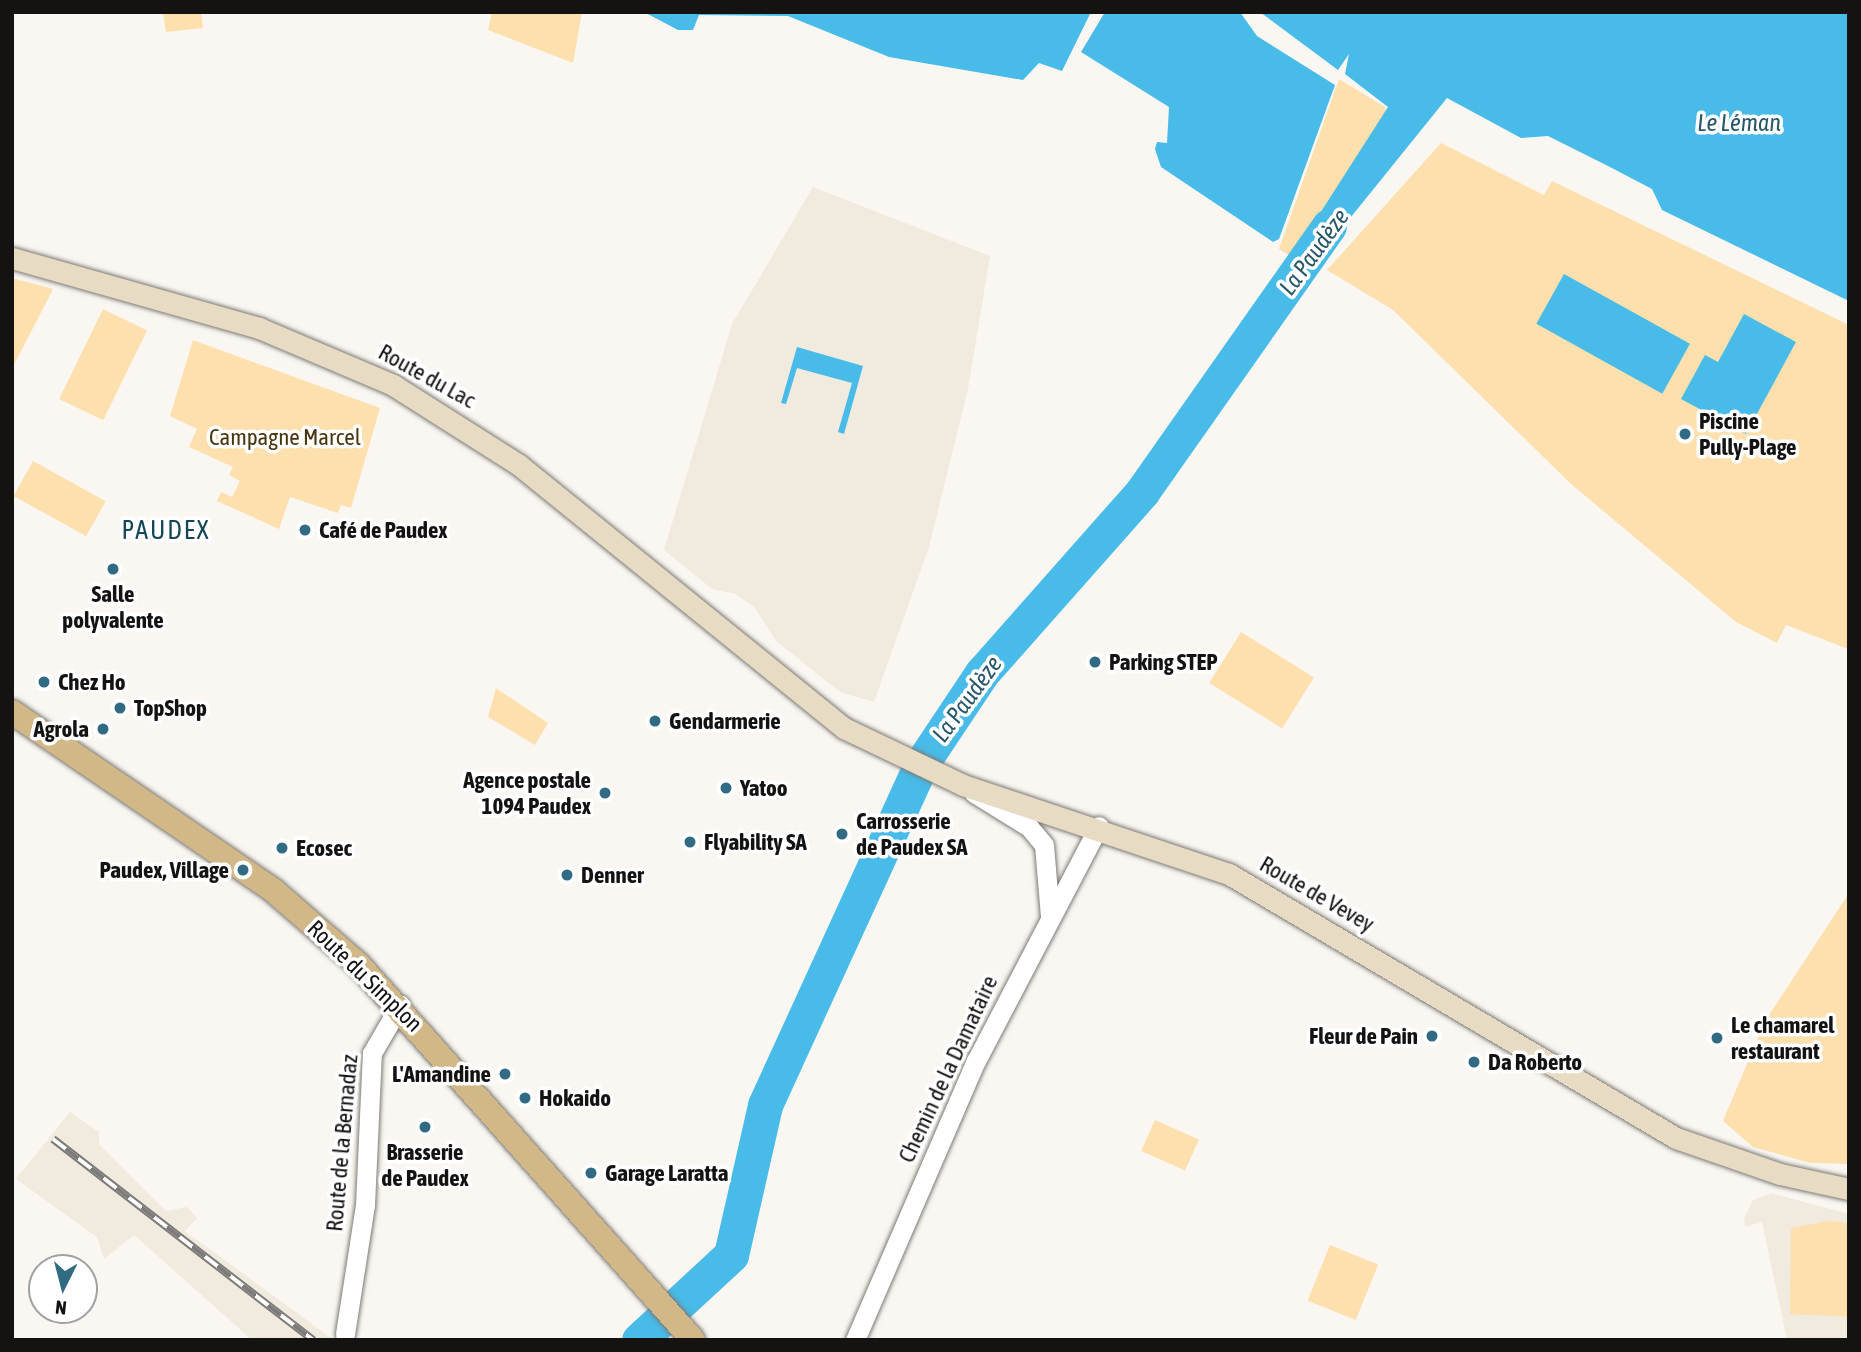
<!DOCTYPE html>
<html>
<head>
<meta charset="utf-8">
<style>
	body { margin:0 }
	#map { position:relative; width:1861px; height:1352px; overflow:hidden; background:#faf7f2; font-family:"Asap Condensed",sans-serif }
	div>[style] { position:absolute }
	.built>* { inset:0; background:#f1eadf }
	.green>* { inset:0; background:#fde0ae; transform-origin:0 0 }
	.water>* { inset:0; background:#48bbe8; transform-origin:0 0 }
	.river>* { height:35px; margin:-17.5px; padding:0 17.5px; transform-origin:17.5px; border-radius:17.5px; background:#48bbe8 }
	.roads { filter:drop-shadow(0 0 2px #7c7a75) drop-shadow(0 0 2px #7c7a75) }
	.tertiary>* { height:19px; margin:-9.5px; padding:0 9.5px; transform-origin:9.5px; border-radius:9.5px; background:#fff }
	.secondary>* { height:21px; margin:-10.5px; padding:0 10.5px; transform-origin:10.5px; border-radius:10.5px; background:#e8dbc3 }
	.primary>* { height:24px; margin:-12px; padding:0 12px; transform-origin:12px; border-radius:12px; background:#d1b886 }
	.rail>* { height:8px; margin-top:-4px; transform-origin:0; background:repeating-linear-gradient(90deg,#fff 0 16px,#7d7b79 0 32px); box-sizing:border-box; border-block:2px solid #7d7b79 }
	.dots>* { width:19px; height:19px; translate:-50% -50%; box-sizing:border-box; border:4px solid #fff; border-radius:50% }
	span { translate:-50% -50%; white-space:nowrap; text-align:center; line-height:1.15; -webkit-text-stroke:7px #fff; paint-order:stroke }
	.street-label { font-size:23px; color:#141312 }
	.poi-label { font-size:23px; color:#141312; font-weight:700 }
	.left { translate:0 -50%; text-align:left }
	.right { translate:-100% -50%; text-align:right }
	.park-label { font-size:23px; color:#48340d }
	.water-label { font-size:24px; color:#28576a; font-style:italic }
	.quarter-label { font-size:26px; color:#154658; letter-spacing:2px }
	.frame { position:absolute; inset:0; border:14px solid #141312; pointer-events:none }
	.north { position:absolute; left:28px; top:1254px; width:70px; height:70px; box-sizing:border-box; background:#fff; border:2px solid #a1a1a0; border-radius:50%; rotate:186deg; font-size:19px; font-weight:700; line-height:28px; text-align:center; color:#141312 }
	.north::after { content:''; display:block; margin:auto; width:24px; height:32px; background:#306b83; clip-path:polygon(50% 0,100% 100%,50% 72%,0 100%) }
</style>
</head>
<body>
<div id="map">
	<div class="built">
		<div style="clip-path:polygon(813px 187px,990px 256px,968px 389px,929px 547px,874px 702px,840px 692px,776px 641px,755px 608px,736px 594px,712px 589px,664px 550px,732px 324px)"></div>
		<div style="clip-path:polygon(70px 1112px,99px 1132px,99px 1144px,166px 1211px,187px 1207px,197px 1218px,185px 1231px,334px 1340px,252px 1340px,134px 1235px,104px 1259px,97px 1237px,16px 1179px)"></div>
		<div style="clip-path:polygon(1771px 1193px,1849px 1214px,1849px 1340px,1787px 1340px,1762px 1222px,1745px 1227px,1744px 1219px,1753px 1200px)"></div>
	</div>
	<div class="green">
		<div style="clip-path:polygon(163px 12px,201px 12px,203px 28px,166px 32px)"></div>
		<div style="clip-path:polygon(492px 12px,582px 12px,573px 63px,488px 30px)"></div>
		<div style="clip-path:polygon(1339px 79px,1385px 107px,1387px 116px,1292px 257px,1279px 249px)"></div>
		<div style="clip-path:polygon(1441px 143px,1544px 195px,1552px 181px,1849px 325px,1848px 649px,1786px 625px,1777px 643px,1736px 622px,1571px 484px,1393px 310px,1327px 270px)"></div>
		<div style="clip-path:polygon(12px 278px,53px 289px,12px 369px)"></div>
		<div style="left:103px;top:309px;width:49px;height:100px;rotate:26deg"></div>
		<div style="clip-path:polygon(193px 340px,380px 408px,351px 508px,341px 505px,338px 513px,290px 497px,279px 529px,217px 501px,221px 492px,232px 497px,240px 481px,229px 475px,233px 467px,189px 447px,197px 429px,170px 416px)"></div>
		<div style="left:33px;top:461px;width:83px;height:40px;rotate:29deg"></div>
		<div style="left:1241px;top:632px;width:86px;height:60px;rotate:32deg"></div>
		<div style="clip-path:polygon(496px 688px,548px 723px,535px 745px,488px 717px)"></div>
		<div style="clip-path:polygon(1849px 893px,1849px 1164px,1810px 1163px,1753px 1147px,1723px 1121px,1765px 1021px)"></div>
		<div style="left:1155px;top:1120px;width:48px;height:34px;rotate:24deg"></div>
		<div style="clip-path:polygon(1828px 1221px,1849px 1223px,1849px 1317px,1790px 1314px,1791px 1228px)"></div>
		<div style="left:1330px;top:1245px;width:52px;height:60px;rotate:22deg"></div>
	</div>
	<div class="water">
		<div style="clip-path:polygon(644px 12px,1091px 12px,1062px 71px,1039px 63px,1023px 80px,889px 57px,788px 16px,699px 15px,693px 30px,678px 30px)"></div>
		<div style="clip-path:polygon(1105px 12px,1240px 12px,1257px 36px,1335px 85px,1279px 239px,1273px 242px,1161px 167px,1155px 149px,1157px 142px,1167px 143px,1169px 107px,1081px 52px)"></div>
		<div style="clip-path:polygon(1260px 12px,1849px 12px,1849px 301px,1662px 210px,1652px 189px,1608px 166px,1548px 136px,1521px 138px,1447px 98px,1309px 269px,1292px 257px,1388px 107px,1345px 74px,1349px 54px,1338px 70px)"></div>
		<div style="left:1564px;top:274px;width:144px;height:57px;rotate:29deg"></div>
		<div style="clip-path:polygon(1744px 314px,1796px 342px,1746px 434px,1681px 399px,1705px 355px,1718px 362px)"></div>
		<div style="clip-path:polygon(797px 347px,863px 366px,844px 434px,838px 432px,852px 383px,797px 368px,786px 404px,781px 403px)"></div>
	</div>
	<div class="river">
		<div style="left:639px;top:1340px;width:125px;rotate:-42.7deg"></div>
		<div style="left:731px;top:1255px;width:154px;rotate:-77.2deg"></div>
		<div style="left:765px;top:1105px;width:373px;rotate:-65.4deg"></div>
		<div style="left:920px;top:766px;width:112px;rotate:-56.3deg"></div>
		<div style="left:982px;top:673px;width:242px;rotate:-48.5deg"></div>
		<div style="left:1142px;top:492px;width:325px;rotate:-54.9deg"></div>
	</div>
	<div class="roads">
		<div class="tertiary">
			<div style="left:974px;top:793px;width:65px;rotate:31.7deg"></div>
			<div style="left:1029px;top:827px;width:23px;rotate:50deg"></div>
			<div style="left:1044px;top:845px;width:71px;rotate:85.2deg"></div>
			<div style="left:345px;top:1334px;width:131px;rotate:-81.2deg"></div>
			<div style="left:365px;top:1205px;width:152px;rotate:-87.4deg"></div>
			<div style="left:372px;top:1053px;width:56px;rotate:-59.7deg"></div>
			<div style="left:855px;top:1340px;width:304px;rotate:-66.6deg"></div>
			<div style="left:976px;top:1061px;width:265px;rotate:-62.4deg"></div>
		</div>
		<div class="secondary">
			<div style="left:12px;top:258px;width:257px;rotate:15.8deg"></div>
			<div style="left:259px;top:328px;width:146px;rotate:23deg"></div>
			<div style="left:393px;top:385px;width:149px;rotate:32.4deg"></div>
			<div style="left:519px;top:465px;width:418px;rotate:39deg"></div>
			<div style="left:844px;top:728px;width:132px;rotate:25.6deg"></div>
			<div style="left:963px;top:785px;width:280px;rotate:18.5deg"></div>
			<div style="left:1229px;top:874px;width:519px;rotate:30.57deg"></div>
			<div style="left:1676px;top:1138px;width:110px;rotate:19.1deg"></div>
			<div style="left:1780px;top:1174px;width:71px;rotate:12.3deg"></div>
		</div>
		<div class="primary">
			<div style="left:12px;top:712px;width:317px;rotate:34.3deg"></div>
			<div style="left:274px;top:891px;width:113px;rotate:41deg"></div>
			<div style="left:359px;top:965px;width:502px;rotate:48.31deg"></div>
		</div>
	</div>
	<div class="rail">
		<div style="left:53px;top:1139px;width:329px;rotate:37.7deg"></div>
	</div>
	<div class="dots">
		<div style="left:1685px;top:434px;background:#306b83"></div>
		<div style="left:305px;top:530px;background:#306b83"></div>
		<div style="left:113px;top:569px;background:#306b83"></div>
		<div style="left:1095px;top:662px;background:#306b83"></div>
		<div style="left:44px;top:682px;background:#306b83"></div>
		<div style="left:120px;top:708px;background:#306b83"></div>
		<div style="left:655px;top:721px;background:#306b83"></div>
		<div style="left:103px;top:729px;background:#306b83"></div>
		<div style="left:726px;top:788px;background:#306b83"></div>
		<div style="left:605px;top:793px;background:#306b83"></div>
		<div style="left:842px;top:834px;background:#306b83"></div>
		<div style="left:690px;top:842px;background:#306b83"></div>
		<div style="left:282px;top:848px;background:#306b83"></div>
		<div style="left:243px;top:870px;background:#306b83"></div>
		<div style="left:567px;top:875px;background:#306b83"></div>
		<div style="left:1432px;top:1036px;background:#306b83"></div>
		<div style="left:1717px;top:1038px;background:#306b83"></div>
		<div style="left:1474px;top:1062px;background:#306b83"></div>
		<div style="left:505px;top:1074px;background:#306b83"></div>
		<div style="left:525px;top:1098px;background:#306b83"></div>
		<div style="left:425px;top:1127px;background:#306b83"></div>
		<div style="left:591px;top:1173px;background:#306b83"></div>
	</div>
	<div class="street-label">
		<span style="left:427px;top:376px;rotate:29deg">Route du Lac</span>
		<span style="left:1317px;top:894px;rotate:30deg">Route de Vevey</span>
		<span style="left:365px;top:976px;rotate:44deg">Route du Simplon</span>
		<span style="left:948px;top:1069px;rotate:-65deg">Chemin de la Damataire</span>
		<span style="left:342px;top:1143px;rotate:-85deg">Route de la Bernadaz</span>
	</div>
	<div class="poi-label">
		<span class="left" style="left:1699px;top:434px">Piscine<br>Pully-Plage</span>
		<span class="left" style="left:319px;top:530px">Café de Paudex</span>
		<span style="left:113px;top:607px">Salle<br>polyvalente</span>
		<span class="left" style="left:1109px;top:662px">Parking STEP</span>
		<span class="left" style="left:58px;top:682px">Chez Ho</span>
		<span class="left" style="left:134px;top:708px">TopShop</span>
		<span class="left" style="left:669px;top:721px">Gendarmerie</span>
		<span class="right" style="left:89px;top:729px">Agrola</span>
		<span class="right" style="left:591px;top:793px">Agence postale<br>1094 Paudex</span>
		<span class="left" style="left:740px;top:788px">Yatoo</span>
		<span class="left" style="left:856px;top:834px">Carrosserie<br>de Paudex SA</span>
		<span class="left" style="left:704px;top:842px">Flyability SA</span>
		<span class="left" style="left:296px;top:848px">Ecosec</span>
		<span class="right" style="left:229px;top:870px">Paudex, Village</span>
		<span class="left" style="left:581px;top:875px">Denner</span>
		<span class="left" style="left:1731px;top:1038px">Le chamarel<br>restaurant</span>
		<span class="right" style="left:1418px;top:1036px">Fleur de Pain</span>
		<span class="left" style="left:1488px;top:1062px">Da Roberto</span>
		<span class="right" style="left:491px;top:1074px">L'Amandine</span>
		<span class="left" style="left:539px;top:1098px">Hokaido</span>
		<span style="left:425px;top:1165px">Brasserie<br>de Paudex</span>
		<span class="left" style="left:605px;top:1173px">Garage Laratta</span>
	</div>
	<div class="park-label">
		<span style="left:285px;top:437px">Campagne Marcel</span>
	</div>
	<div class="water-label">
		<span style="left:1739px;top:123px">Le Léman</span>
		<span style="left:1314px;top:252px;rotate:-54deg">La Paudèze</span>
		<span style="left:967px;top:699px;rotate:-54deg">La Paudèze</span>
	</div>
	<div class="quarter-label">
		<span style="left:166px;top:531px">PAUDEX</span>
	</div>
	<div class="frame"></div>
	<div class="north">N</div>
</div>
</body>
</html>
